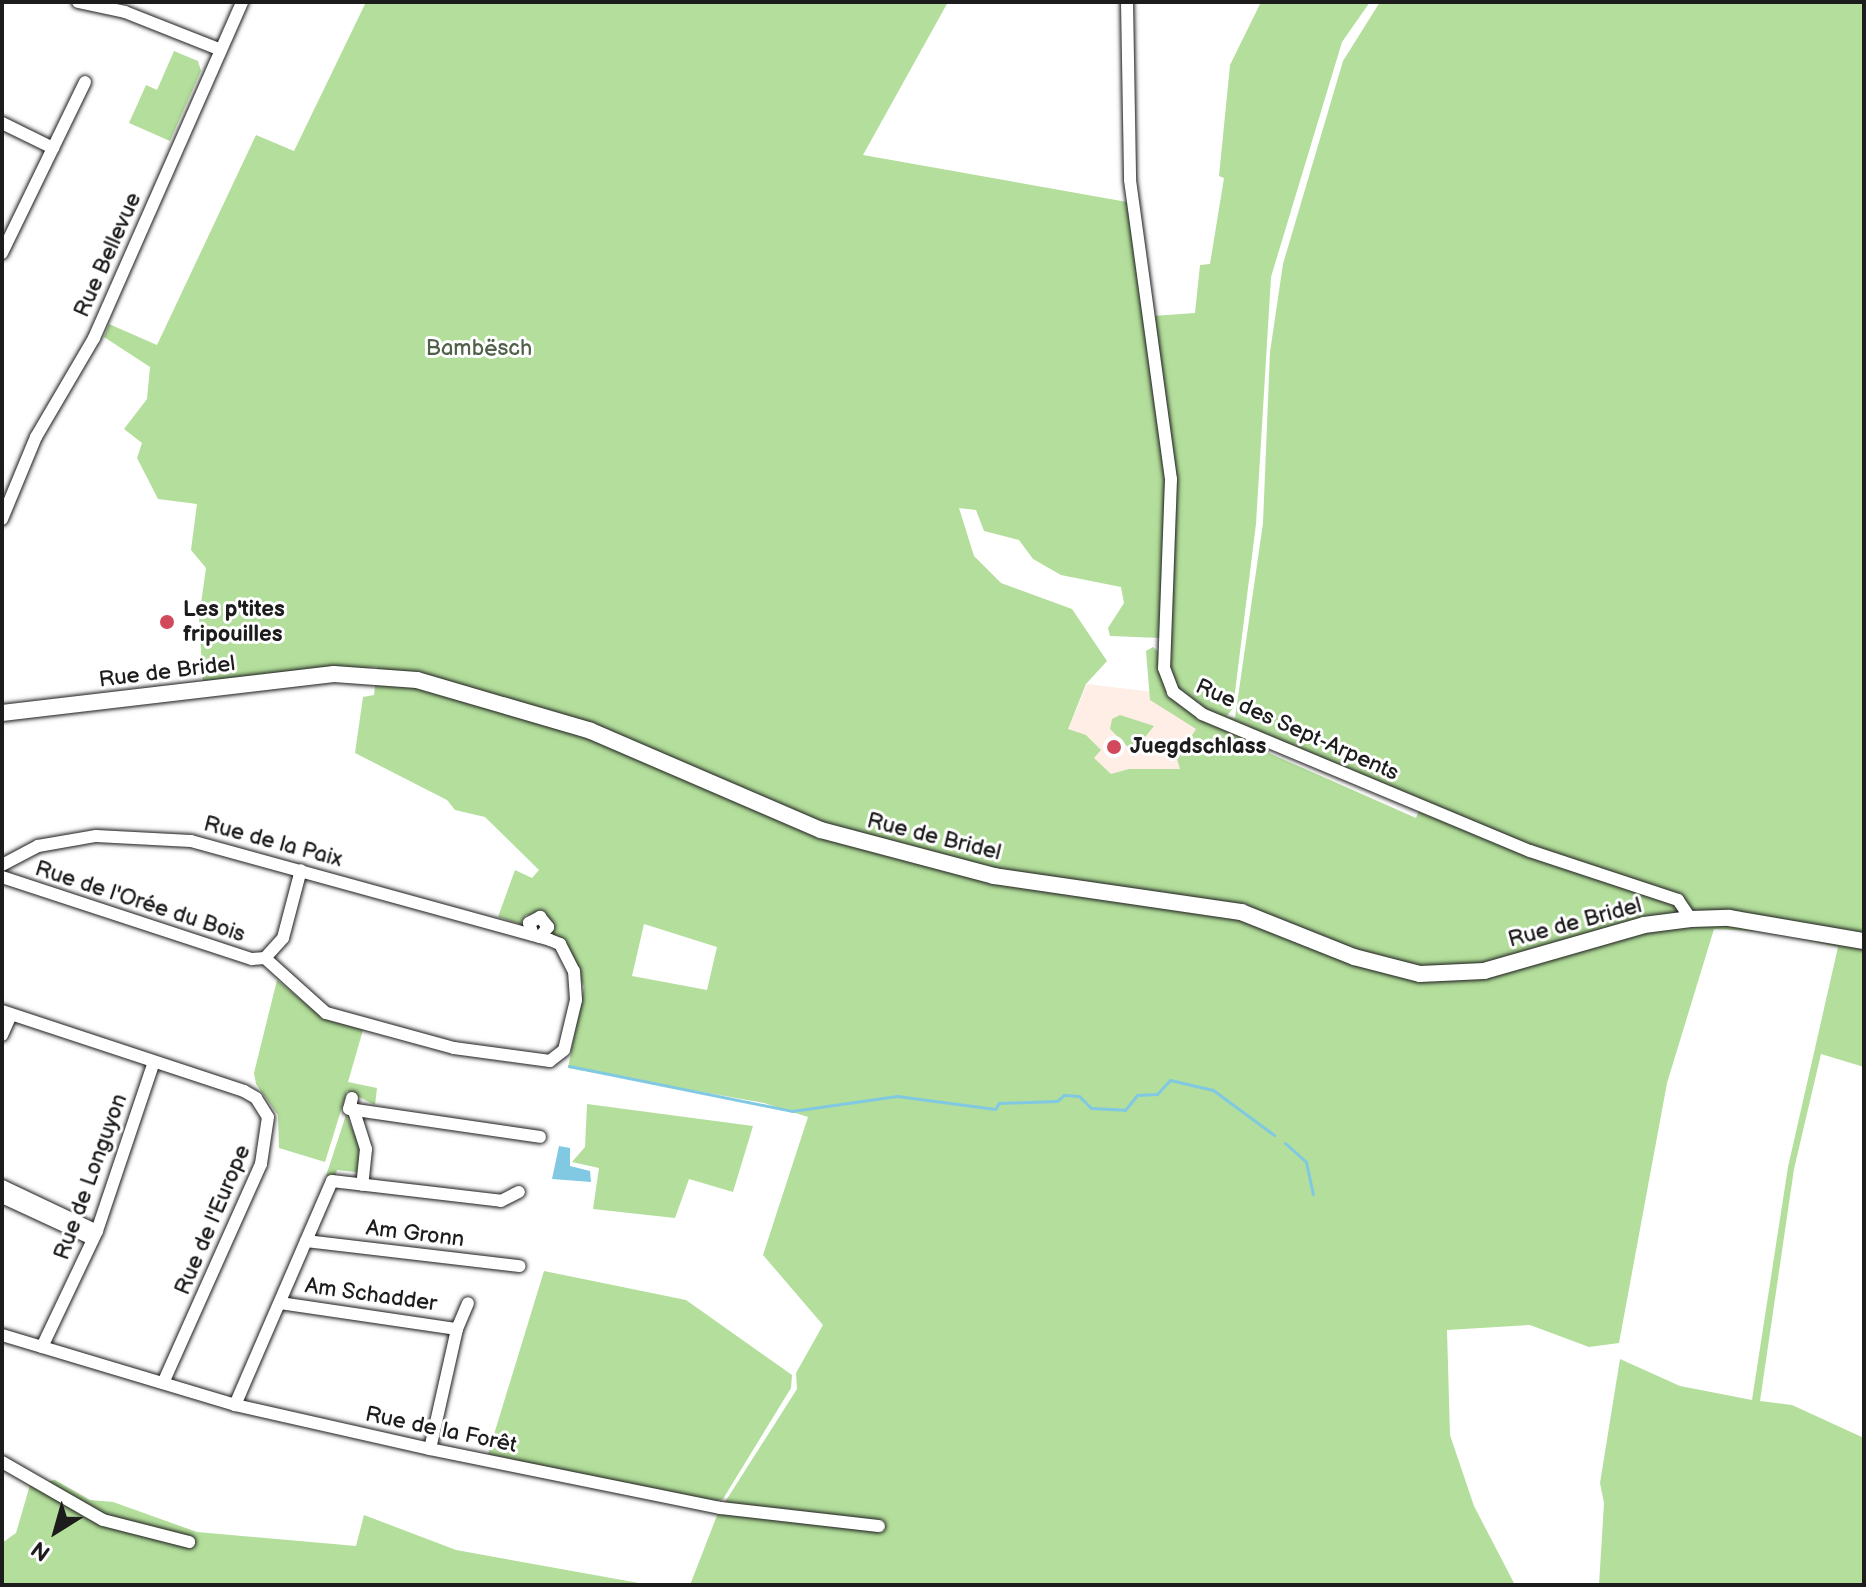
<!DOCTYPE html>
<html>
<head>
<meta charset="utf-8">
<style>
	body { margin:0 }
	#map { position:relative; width:1866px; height:1587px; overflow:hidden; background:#fff; font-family:"Balsamiq Sans",sans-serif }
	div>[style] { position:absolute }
	.built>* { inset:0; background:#feeee6 }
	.green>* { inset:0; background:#b3de9b }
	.water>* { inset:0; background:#81c9e2 }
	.stream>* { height:3px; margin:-1.5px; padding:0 1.5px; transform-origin:1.5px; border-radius:1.5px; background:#81c9e2 }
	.roads { filter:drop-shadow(0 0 2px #1c1c1c) drop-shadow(0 0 2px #1c1c1c) }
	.minor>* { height:12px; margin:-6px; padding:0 6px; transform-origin:6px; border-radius:6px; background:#fff }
	.major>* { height:16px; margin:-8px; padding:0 8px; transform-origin:8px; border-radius:8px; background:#fff }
	.dots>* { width:22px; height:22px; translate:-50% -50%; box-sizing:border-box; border:4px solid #fff; border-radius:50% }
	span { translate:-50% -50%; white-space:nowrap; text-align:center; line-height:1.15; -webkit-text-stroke:6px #fff; paint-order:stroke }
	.street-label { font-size:22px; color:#1c1c1c }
	.park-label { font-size:22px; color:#516048 }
	.poi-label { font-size:22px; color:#1c1c1c; font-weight:700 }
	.left { translate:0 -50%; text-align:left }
	.frame { position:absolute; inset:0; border:4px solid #1c1c1c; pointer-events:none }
	.north { position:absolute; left:16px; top:1491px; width:80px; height:80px; -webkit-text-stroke:6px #fff; paint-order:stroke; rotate:217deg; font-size:22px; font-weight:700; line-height:32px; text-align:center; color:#1c1c1c }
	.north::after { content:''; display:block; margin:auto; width:28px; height:36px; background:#1c1c1c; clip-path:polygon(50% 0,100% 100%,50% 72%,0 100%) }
</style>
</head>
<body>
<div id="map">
	<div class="built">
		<div style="clip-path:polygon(1087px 684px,1161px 693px,1161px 704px,1169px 712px,1211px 736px,1188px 794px,1121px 807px,1068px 729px)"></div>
	</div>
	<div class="green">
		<div style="clip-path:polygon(evenodd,366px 2px,948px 2px,863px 155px,1127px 202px,1121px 2px,1132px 2px,1136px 183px,1153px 316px,1195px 313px,1200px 265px,1210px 264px,1224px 178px,1219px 176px,1230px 65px,1261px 2px,1370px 2px,1342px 42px,1271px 277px,1256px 524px,1233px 708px,1227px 716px,1235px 718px,1263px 523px,1270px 352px,1283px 264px,1343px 61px,1380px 2px,1864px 2px,1864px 1067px,1821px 1054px,1794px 1169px,1760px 1401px,1792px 1405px,1864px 1438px,1864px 1585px,1599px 1585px,1604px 1503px,1600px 1483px,1620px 1359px,1680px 1386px,1752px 1400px,1788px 1167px,1838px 947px,1771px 932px,1714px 929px,1667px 1083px,1619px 1343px,1589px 1347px,1530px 1325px,1447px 1330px,1450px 1435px,1474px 1506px,1515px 1585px,690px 1585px,718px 1513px,797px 1389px,796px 1373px,823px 1325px,763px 1255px,808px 1117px,764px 1103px,568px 1068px,584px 987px,565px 939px,553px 935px,552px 921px,542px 912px,526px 915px,520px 924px,498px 917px,515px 870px,532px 878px,539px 870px,485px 817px,455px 810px,447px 800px,355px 753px,363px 697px,374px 695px,377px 667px,203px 684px,199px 618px,206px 568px,191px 550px,197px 504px,158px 499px,137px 458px,142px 443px,124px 429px,147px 399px,150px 367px,104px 337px,109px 324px,157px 345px,256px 135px,294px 151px,366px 2px,959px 508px,976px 510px,984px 531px,1019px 540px,1033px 559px,1061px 575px,1121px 587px,1124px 603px,1108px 628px,1110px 636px,1162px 638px,1160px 653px,1153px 647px,1146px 651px,1150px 700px,1196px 729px,1177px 759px,1180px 769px,1129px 769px,1111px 774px,1094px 758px,1101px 750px,1086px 735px,1068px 729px,1086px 684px,1107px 661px,1072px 609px,1001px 583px,974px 556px,959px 508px,366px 2px,1271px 741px,1421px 806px,1416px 818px,1269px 753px,1271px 741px,366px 2px,644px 924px,717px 947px,707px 990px,632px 976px,644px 924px)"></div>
		<div style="clip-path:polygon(174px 51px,198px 61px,201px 71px,170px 141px,129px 123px,146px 85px,157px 90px)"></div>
		<div style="clip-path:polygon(1120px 715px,1154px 726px,1133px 752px,1110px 729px,1112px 719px)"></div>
		<div style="clip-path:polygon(277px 980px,323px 1018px,363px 1030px,348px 1082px,377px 1088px,375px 1105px,347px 1091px,325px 1162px,279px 1148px,278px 1115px,256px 1084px,254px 1073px)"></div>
		<div style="clip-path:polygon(587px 1104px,753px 1126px,733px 1192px,689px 1179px,675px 1218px,593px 1209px,599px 1168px,572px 1162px,585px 1147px)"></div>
		<div style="clip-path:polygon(346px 1115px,362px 1150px,359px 1179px,356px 1172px,337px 1170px,335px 1178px,326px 1176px)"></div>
		<div style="clip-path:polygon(544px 1271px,686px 1300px,792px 1375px,791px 1388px,723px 1499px,711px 1503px,488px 1454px)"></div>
		<div style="clip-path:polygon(55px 1480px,90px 1500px,113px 1502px,197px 1532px,356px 1546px,364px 1515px,456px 1550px,650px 1585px,2px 1585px,2px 1543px,16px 1533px,30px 1485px)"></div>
	</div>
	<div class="water">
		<div style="clip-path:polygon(559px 1146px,570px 1148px,570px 1166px,590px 1171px,591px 1182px,552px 1179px)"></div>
	</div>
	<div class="stream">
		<div style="left:569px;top:1066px;width:227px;rotate:11.4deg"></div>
		<div style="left:792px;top:1111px;width:106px;rotate:-8.1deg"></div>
		<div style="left:897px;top:1096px;width:99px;rotate:7.6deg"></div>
		<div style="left:995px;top:1109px;width:7px;rotate:-56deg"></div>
		<div style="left:999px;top:1103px;width:58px;rotate:-2deg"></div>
		<div style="left:1057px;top:1101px;width:9px;rotate:-41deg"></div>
		<div style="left:1064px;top:1095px;width:15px;rotate:4deg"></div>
		<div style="left:1079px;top:1096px;width:17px;rotate:45deg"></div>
		<div style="left:1091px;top:1108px;width:34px;rotate:3deg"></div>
		<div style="left:1125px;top:1110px;width:19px;rotate:-51deg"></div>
		<div style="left:1137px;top:1095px;width:20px;rotate:-3deg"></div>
		<div style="left:1157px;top:1094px;width:19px;rotate:-47deg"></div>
		<div style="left:1170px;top:1080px;width:44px;rotate:13.1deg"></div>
		<div style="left:1213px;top:1090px;width:76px;rotate:36.4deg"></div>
		<div style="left:1285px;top:1143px;width:28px;rotate:42deg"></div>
		<div style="left:1306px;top:1162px;width:33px;rotate:78deg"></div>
	</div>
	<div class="roads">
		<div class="minor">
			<div style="left:78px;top:2px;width:48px;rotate:12deg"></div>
			<div style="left:125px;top:12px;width:103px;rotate:21.6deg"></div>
			<div style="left:1127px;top:2px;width:178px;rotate:89deg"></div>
			<div style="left:1130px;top:180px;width:302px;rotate:82.2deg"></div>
			<div style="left:1171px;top:479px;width:189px;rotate:92.1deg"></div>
			<div style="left:1164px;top:668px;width:26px;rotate:69deg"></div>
			<div style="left:1173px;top:692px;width:36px;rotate:37deg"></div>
			<div style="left:1202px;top:714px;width:355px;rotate:22.7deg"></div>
			<div style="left:1530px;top:851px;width:156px;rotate:18.3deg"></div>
			<div style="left:1678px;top:900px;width:23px;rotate:56deg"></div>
			<div style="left:2px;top:123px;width:57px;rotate:26.1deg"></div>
			<div style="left:2px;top:253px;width:190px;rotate:-64.1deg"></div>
			<div style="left:2px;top:519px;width:89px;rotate:-67.5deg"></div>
			<div style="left:36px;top:437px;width:115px;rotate:-59.6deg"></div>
			<div style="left:94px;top:338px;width:367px;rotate:-66.2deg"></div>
			<div style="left:2px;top:865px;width:41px;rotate:-27.8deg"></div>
			<div style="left:38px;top:846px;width:59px;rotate:-9.8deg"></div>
			<div style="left:96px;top:836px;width:95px;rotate:3deg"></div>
			<div style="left:191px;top:841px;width:372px;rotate:15.4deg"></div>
			<div style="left:550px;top:940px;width:11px;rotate:22deg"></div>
			<div style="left:560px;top:944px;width:30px;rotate:63deg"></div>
			<div style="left:574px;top:971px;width:29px;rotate:86deg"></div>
			<div style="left:576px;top:1000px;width:51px;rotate:103.5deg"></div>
			<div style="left:564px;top:1050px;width:18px;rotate:142deg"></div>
			<div style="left:550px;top:1061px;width:97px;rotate:-172.3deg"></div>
			<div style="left:454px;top:1048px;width:133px;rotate:-164.7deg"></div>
			<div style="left:326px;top:1013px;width:82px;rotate:-138deg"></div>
			<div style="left:2px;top:877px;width:263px;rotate:18.2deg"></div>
			<div style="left:252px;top:959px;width:13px;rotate:-4deg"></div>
			<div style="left:265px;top:958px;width:27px;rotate:-48deg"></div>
			<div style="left:283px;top:938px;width:70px;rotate:-75.2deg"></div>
			<div style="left:533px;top:935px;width:13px;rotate:-108deg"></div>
			<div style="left:529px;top:923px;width:13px;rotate:-29deg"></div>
			<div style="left:540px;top:917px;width:13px;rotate:51deg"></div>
			<div style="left:548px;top:927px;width:13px;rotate:129deg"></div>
			<div style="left:2px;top:1011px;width:255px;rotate:18.3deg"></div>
			<div style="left:244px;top:1091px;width:14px;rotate:30deg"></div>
			<div style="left:256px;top:1098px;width:22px;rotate:58deg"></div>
			<div style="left:268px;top:1117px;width:48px;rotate:98.5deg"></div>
			<div style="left:261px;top:1164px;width:240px;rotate:114.1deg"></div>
			<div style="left:2px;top:1035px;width:22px;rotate:-66deg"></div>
			<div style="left:352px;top:1098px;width:11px;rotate:105deg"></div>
			<div style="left:349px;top:1109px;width:193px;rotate:8.3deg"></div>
			<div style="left:353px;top:1108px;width:43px;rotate:72.4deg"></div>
			<div style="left:366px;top:1149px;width:36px;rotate:96deg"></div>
			<div style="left:2px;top:1186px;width:105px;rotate:25.3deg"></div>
			<div style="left:2px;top:1197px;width:100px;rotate:24.8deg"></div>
			<div style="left:306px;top:1241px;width:215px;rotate:6.7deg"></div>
			<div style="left:280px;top:1303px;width:179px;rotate:8.4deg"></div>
			<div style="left:2px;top:1335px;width:243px;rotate:16.7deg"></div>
			<div style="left:235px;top:1405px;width:200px;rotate:12.7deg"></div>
			<div style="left:430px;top:1449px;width:296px;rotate:11.5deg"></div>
			<div style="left:720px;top:1508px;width:160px;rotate:6.5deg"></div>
			<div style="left:42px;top:1347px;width:128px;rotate:-64.6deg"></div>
			<div style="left:97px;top:1231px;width:178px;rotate:-71.4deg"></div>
			<div style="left:235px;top:1405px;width:244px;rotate:-66.6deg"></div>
			<div style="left:332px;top:1181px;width:170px;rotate:6.7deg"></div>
			<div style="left:501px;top:1201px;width:20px;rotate:-27deg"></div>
			<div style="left:430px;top:1449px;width:123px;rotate:-77.3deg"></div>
			<div style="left:457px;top:1329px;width:28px;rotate:-67deg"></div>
			<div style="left:2px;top:1462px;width:116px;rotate:29.9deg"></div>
			<div style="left:103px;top:1520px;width:89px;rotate:14.3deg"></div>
		</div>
		<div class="major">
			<div style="left:2px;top:713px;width:334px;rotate:-6.7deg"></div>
			<div style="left:334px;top:674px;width:83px;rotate:4.1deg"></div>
			<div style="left:417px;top:680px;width:181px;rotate:16.3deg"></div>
			<div style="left:591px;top:731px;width:250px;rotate:23.3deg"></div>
			<div style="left:821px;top:830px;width:179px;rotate:14.9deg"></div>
			<div style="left:994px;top:876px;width:250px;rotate:8.3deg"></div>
			<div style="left:1241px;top:912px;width:122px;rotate:21.7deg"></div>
			<div style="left:1354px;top:957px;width:68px;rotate:14.4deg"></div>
			<div style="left:1420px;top:974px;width:64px;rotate:-2.7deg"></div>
			<div style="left:1484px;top:971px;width:166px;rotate:-16deg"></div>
			<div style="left:1644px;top:925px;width:47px;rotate:-7.3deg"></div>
			<div style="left:1691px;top:919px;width:38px;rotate:-2deg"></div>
			<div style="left:1729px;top:918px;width:137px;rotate:9.7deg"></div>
		</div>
	</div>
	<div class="dots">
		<div style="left:167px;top:622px;background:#d1495b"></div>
		<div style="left:1114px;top:747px;background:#d1495b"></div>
	</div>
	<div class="street-label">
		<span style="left:108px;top:255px;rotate:-66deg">Rue Bellevue</span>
		<span style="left:167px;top:672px;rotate:-7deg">Rue de Bridel</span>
		<span style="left:1297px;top:730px;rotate:24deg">Rue des Sept-Arpents</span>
		<span style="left:934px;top:837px;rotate:14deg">Rue de Bridel</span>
		<span style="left:273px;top:842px;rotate:15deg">Rue de la Paix</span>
		<span style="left:140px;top:902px;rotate:18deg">Rue de l'Orée du Bois</span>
		<span style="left:1575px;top:923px;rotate:-15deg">Rue de Bridel</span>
		<span style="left:91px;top:1177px;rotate:-70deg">Rue de Longuyon</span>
		<span style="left:213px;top:1220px;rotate:-67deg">Rue de l'Europe</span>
		<span style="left:415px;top:1234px;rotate:7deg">Am Gronn</span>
		<span style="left:371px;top:1295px;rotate:8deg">Am Schadder</span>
		<span style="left:441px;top:1430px;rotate:12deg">Rue de la Forêt</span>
	</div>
	<div class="park-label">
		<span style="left:479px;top:349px">Bambësch</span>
	</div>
	<div class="poi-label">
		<span class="left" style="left:183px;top:622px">Les p'tites<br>fripouilles</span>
		<span class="left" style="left:1130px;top:747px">Juegdschlass</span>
	</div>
	<div class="frame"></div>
	<div class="north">N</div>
</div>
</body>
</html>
